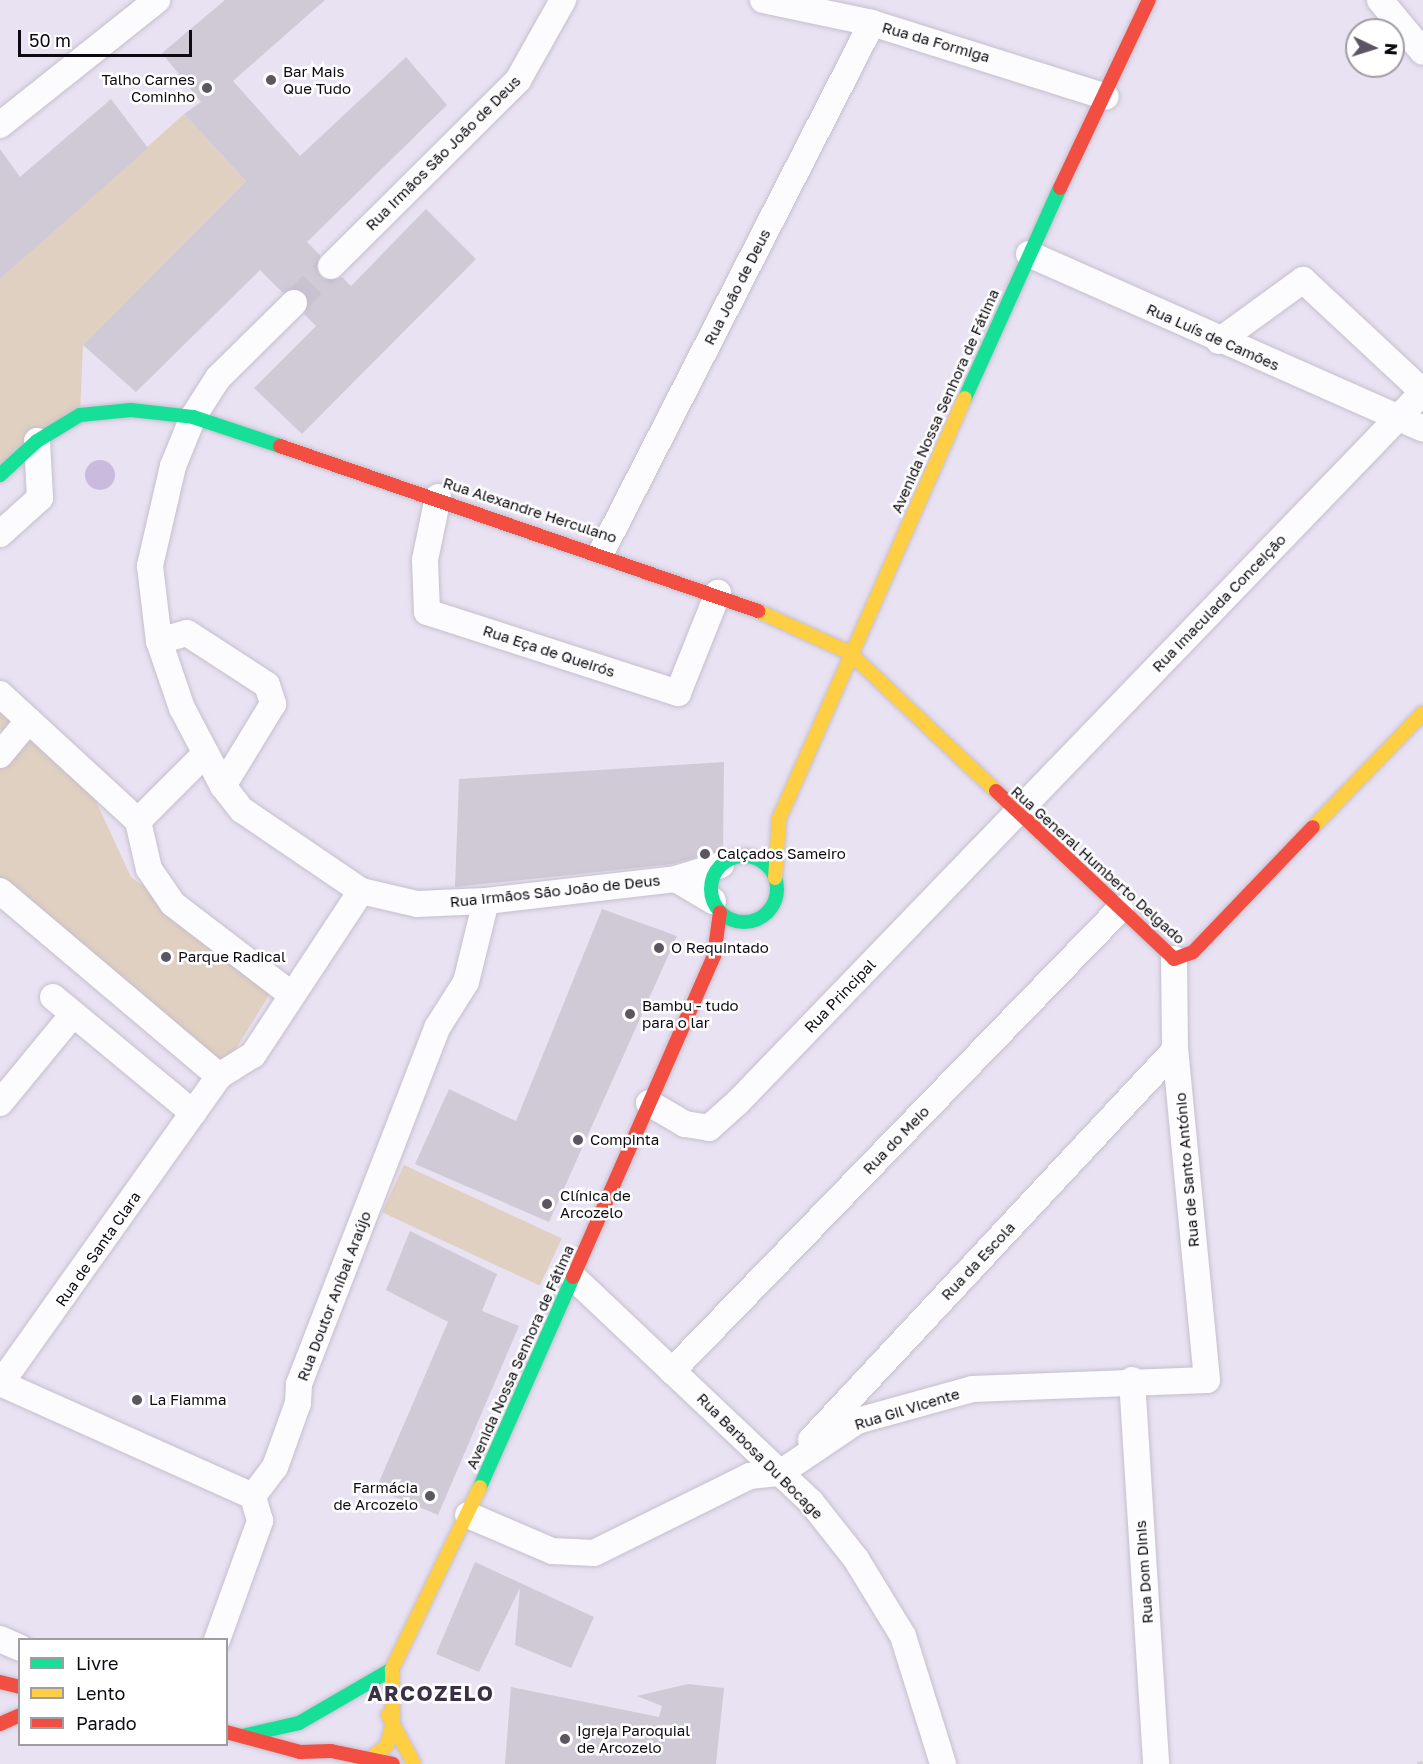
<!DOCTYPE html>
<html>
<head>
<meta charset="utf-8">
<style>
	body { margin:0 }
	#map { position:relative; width:1423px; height:1764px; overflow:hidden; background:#e9e2f3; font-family:"Golos Text",sans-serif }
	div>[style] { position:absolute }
	.green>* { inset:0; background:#e0d0c1; transform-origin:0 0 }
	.water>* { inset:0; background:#cabade }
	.round { border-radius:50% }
	.building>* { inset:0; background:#cfcad6 }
	.street-tunnel>* { height:26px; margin-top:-13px; transform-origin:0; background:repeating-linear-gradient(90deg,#c8c2d1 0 26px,transparent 0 39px) }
	.roads { filter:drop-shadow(0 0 2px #c5bfcc) drop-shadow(0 0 2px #c5bfcc) }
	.street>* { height:26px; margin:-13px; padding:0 13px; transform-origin:13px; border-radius:13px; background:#fcfbfd }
	.fast>* { height:14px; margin:-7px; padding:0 7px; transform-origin:7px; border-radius:7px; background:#16e098 }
	.fast>.ring { margin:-7px; padding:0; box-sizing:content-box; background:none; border:14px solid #16e098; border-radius:50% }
	.slow>* { height:14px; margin:-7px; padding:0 7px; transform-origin:7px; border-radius:7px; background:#ffcf43 }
	.jam>* { height:14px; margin:-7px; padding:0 7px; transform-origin:7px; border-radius:7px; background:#f24e42 }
	.rail>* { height:4.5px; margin-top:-2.25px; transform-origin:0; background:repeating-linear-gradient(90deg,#d3d1d5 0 8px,transparent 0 16px) }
	.dots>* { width:16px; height:16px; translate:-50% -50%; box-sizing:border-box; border:3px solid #fff; border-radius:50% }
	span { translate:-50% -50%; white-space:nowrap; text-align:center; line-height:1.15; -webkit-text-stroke:5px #fff; paint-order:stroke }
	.street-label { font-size:15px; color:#0e0a13 }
	.poi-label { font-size:15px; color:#0e0a13 }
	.left { translate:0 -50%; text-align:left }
	.right { translate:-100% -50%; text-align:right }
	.district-label { font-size:21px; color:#3a3147; font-weight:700; letter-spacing:1.5px }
	.legend { position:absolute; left:18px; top:1638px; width:210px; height:108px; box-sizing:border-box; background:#fff; border:2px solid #9f9da1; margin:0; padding:8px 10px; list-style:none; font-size:18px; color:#0e0a13 }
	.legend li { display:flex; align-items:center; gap:12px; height:30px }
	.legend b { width:30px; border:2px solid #9f9da1 }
	.north { position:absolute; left:1345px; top:18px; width:60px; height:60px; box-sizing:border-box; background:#fff; border:2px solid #9f9da1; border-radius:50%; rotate:94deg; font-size:16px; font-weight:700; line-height:24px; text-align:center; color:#0e0a13 }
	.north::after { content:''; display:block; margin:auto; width:21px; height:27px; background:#5b5661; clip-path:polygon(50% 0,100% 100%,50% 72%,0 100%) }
	.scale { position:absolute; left:18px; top:30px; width:174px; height:27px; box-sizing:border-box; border:3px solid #0e0a13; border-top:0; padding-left:8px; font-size:18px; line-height:21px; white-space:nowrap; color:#0e0a13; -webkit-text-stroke:4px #fff; paint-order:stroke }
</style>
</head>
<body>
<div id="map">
	<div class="green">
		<div style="clip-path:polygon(184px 114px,246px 181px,83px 345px,80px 415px,0 473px,0 279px)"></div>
		<div style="clip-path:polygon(0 694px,81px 769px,131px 877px,276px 984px,219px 1076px,0 891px,0 741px,5px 735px,0 729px)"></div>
		<div style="left:404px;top:1165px;width:174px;height:52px;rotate:25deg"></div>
	</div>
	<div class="water">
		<div class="round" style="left:85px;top:460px;width:30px;height:30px"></div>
	</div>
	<div class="building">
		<div style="clip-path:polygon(225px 0,325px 0,233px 81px,300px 156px,406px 57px,447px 105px,307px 242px,320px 255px,320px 276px,328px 281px,342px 277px,351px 286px,426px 209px,476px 259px,302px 434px,254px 388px,316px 326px,304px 314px,309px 300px,304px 292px,283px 293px,260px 270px,136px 392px,83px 345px,246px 181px,184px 114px,201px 102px,162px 53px)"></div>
		<div style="clip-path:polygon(111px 99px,148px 148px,0 279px,0 149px,20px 177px)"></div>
		<div style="clip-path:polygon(724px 762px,723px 850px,673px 864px,455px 887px,459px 779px)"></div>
		<div style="clip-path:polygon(602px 909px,677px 936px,549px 1222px,415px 1164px,449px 1089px,516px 1121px)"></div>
		<div style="clip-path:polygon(410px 1231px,497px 1274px,482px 1311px,519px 1326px,438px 1515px,376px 1489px,448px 1322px,386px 1290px)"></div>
		<div style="clip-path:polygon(475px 1562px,594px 1617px,571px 1668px,515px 1645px,520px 1588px,479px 1672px,436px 1654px)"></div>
		<div style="clip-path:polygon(688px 1684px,724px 1688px,716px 1764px,505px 1764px,511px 1687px,659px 1717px,662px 1706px,637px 1696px)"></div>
	</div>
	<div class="street-tunnel">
		<div style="left:294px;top:303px;width:52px;rotate:-45deg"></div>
	</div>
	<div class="roads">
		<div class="street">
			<div style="left:763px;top:0;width:111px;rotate:11.9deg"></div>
			<div style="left:872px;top:23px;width:245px;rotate:17.5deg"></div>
			<div style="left:1380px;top:0;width:67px;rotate:50.4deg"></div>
			<div style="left:0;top:125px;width:201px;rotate:-38.5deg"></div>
			<div style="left:1029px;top:254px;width:431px;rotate:23.9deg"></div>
			<div style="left:331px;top:266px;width:264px;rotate:-44.8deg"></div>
			<div style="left:518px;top:80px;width:92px;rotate:-60.6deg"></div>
			<div style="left:294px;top:303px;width:107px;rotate:135.4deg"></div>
			<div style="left:218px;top:378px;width:46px;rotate:122.7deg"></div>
			<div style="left:193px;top:417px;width:53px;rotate:112.2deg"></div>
			<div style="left:173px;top:466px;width:103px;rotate:103deg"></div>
			<div style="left:150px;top:566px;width:76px;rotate:83.2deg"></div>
			<div style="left:159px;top:641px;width:71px;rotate:71.1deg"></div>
			<div style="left:182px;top:708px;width:88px;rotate:62.3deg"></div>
			<div style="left:223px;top:786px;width:31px;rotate:52deg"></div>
			<div style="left:242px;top:810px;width:144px;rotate:34.2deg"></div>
			<div style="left:361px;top:891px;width:57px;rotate:13.1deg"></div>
			<div style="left:417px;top:904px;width:69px;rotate:-2.5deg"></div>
			<div style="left:486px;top:901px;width:191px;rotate:-6.6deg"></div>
			<div style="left:676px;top:879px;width:47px;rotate:-17.3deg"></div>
			<div style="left:1219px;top:341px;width:104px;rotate:-36deg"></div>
			<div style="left:1303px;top:280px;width:164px;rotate:43deg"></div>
			<div style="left:438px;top:497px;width:64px;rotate:101.7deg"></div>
			<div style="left:425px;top:560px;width:52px;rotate:87.8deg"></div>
			<div style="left:427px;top:612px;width:264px;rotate:17.9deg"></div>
			<div style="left:678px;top:693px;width:108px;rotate:-68.2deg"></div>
			<div style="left:0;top:534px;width:54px;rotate:-42deg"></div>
			<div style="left:40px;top:498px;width:57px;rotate:-93deg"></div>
			<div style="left:602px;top:551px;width:593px;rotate:-62.92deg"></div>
			<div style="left:159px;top:641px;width:29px;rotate:-16deg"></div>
			<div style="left:187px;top:633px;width:95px;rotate:33deg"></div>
			<div style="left:267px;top:685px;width:20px;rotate:72deg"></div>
			<div style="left:273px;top:704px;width:96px;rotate:121.4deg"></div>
			<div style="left:0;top:694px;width:188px;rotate:42.6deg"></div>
			<div style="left:138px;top:821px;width:49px;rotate:77.1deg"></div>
			<div style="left:149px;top:869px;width:42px;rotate:55.6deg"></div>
			<div style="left:173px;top:904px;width:150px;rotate:37.4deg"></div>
			<div style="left:0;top:755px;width:45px;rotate:-50.4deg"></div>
			<div style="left:138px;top:821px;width:96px;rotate:-45deg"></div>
			<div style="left:676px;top:879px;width:43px;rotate:30.7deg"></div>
			<div style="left:0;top:891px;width:287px;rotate:40.2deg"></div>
			<div style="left:53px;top:997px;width:182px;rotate:39.6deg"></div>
			<div style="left:0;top:1103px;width:115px;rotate:-50.6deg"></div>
			<div style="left:649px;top:1103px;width:42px;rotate:30.3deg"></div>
			<div style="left:685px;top:1124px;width:24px;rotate:9deg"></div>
			<div style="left:709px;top:1128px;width:38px;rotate:-42deg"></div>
			<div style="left:737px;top:1103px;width:988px;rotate:-46.03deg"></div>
			<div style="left:574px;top:1278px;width:326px;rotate:43.4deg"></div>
			<div style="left:811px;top:1502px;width:73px;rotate:51.7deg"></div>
			<div style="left:856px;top:1559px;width:90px;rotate:58.6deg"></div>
			<div style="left:903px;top:1636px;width:134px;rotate:72.6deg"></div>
			<div style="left:672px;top:1371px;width:644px;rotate:-45.88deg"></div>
			<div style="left:1132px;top:1380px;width:385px;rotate:86.4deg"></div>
			<div style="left:0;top:1383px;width:277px;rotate:24.1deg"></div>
			<div style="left:1px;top:1383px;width:377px;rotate:-54.6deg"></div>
			<div style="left:219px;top:1076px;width:40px;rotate:-32deg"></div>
			<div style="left:253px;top:1055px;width:196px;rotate:-56.6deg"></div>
			<div style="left:811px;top:1440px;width:533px;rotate:-46.97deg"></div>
			<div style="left:253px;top:1496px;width:36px;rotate:-53deg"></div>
			<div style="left:275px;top:1467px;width:68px;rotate:-70.2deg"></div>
			<div style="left:298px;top:1403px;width:19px;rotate:-87deg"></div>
			<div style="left:299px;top:1384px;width:382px;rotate:-68.8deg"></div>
			<div style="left:437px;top:1028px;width:54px;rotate:-57.8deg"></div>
			<div style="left:466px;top:982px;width:83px;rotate:-76.1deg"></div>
			<div style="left:468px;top:1515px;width:91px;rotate:23.2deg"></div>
			<div style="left:552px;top:1551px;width:42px;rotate:2.7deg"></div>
			<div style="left:594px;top:1553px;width:174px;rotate:-26.3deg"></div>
			<div style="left:750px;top:1476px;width:30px;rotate:-6deg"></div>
			<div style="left:780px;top:1473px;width:93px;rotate:-34deg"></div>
			<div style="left:857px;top:1421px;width:119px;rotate:-15.5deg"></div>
			<div style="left:972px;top:1389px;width:235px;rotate:-2.2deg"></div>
			<div style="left:1207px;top:1380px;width:332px;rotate:-95.5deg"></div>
			<div style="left:1175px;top:1050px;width:91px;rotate:-90.6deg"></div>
			<div style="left:0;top:1639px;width:22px;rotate:24deg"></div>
			<div style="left:217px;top:1640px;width:127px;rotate:-70.1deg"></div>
			<div style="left:260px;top:1521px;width:26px;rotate:-106deg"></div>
		</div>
		<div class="fast">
			<div style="left:965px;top:398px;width:230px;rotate:-65.7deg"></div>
			<div style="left:0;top:475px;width:50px;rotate:-42.6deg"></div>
			<div style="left:37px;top:441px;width:50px;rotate:-31.2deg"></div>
			<div style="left:80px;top:415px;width:51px;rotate:-5.6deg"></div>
			<div style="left:131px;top:410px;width:62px;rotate:6.4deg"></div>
			<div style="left:193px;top:417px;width:92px;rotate:18.4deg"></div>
			<div class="ring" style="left:711px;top:856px;width:52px;height:52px"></div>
			<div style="left:480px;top:1487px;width:230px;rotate:-66.1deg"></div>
			<div style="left:242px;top:1736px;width:58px;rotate:-12.8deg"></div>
			<div style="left:299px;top:1723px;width:108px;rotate:-30.1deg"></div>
		</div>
		<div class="slow">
			<div style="left:758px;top:611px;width:101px;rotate:24.5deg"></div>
			<div style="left:850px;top:653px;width:201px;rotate:43.4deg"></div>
			<div style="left:1313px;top:827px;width:158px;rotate:-46deg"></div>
			<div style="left:775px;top:878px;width:59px;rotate:-86.1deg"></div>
			<div style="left:779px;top:819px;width:460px;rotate:-66.2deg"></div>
			<div style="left:388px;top:1715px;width:55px;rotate:62deg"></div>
			<div style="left:370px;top:1759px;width:22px;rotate:-39deg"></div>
			<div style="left:387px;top:1745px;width:23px;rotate:-75deg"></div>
			<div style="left:393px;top:1723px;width:54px;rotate:-91.1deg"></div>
			<div style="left:392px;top:1669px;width:202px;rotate:-64.2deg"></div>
		</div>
		<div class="jam">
			<div style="left:1060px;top:188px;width:208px;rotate:-64.7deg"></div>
			<div style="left:280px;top:446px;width:506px;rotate:19.04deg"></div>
			<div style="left:996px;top:791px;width:245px;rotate:43.3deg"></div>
			<div style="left:1174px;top:959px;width:20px;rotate:-20deg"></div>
			<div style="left:1193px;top:952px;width:173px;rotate:-46.2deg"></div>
			<div style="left:573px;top:1277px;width:351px;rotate:-66.3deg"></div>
			<div style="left:714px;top:956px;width:44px;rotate:-82.2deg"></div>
			<div style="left:0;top:1682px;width:21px;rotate:14deg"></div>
			<div style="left:0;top:1724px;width:22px;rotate:-24deg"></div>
			<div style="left:226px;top:1732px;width:77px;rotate:15.1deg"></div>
			<div style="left:300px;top:1752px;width:31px;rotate:-2deg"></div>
			<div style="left:331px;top:1751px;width:63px;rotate:11.8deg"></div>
		</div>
	</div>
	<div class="rail">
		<div style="left:1417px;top:1764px;width:6px;rotate:-9deg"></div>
	</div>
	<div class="dots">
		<div style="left:271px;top:80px;background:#5b5661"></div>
		<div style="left:207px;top:88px;background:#5b5661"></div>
		<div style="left:705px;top:854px;background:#5b5661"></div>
		<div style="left:659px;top:948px;background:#5b5661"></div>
		<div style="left:166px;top:957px;background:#5b5661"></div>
		<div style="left:630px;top:1014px;background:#5b5661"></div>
		<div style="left:578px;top:1140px;background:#5b5661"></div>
		<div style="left:547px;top:1204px;background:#5b5661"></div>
		<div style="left:137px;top:1400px;background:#5b5661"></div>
		<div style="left:430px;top:1496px;background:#5b5661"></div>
		<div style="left:565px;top:1739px;background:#5b5661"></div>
	</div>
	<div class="street-label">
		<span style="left:936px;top:42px;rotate:16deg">Rua da Formiga</span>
		<span style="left:443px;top:153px;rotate:-45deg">Rua Irmãos São João de Deus</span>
		<span style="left:737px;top:287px;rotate:-63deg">Rua João de Deus</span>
		<span style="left:1213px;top:337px;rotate:24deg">Rua Luís de Camões</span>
		<span style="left:945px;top:401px;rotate:-66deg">Avenida Nossa Senhora de Fátima</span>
		<span style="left:530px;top:510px;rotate:18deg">Rua Alexandre Herculano</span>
		<span style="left:1219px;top:603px;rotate:-46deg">Rua Imaculada Conceição</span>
		<span style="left:549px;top:651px;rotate:18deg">Rua Eça de Queirós</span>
		<span style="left:1098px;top:865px;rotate:42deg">Rua General Humberto Delgado</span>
		<span style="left:555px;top:891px;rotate:-6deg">Rua Irmãos São João de Deus</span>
		<span style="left:840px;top:996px;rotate:-46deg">Rua Principal</span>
		<span style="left:896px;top:1140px;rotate:-46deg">Rua do Meio</span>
		<span style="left:1187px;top:1170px;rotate:-95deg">Rua de Santo António</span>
		<span style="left:98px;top:1249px;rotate:-55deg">Rua de Santa Clara</span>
		<span style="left:978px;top:1261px;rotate:-47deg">Rua da Escola</span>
		<span style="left:334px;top:1296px;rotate:-69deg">Rua Doutor Aníbal Araújo</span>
		<span style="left:520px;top:1357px;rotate:-66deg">Avenida Nossa Senhora de Fátima</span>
		<span style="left:907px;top:1409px;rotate:-17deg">Rua Gil Vicente</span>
		<span style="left:760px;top:1456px;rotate:45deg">Rua Barbosa Du Bocage</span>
		<span style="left:1144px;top:1572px;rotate:-94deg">Rua Dom Dinis</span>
	</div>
	<div class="poi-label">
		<span class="left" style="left:283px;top:80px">Bar Mais<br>Que Tudo</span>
		<span class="right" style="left:195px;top:88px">Talho Carnes<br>Cominho</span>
		<span class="left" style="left:717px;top:854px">Calçados Sameiro</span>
		<span class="left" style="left:671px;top:948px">O Requintado</span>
		<span class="left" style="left:178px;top:957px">Parque Radical</span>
		<span class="left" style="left:642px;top:1014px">Bambu - tudo<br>para o lar</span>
		<span class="left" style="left:590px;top:1140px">Compinta</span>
		<span class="left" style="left:560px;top:1204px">Clínica de<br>Arcozelo</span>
		<span class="left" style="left:149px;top:1400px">La Fiamma</span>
		<span class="right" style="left:418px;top:1496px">Farmácia<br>de Arcozelo</span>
		<span class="left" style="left:577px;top:1739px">Igreja Paroquial<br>de Arcozelo</span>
	</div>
	<div class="district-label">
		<span style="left:431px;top:1693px">ARCOZELO</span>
	</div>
	<ul class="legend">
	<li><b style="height:8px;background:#16e098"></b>Livre</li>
	<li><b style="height:8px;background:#ffcf43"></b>Lento</li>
	<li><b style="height:8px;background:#f24e42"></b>Parado</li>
	</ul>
	<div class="north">N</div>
	<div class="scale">50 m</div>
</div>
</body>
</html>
